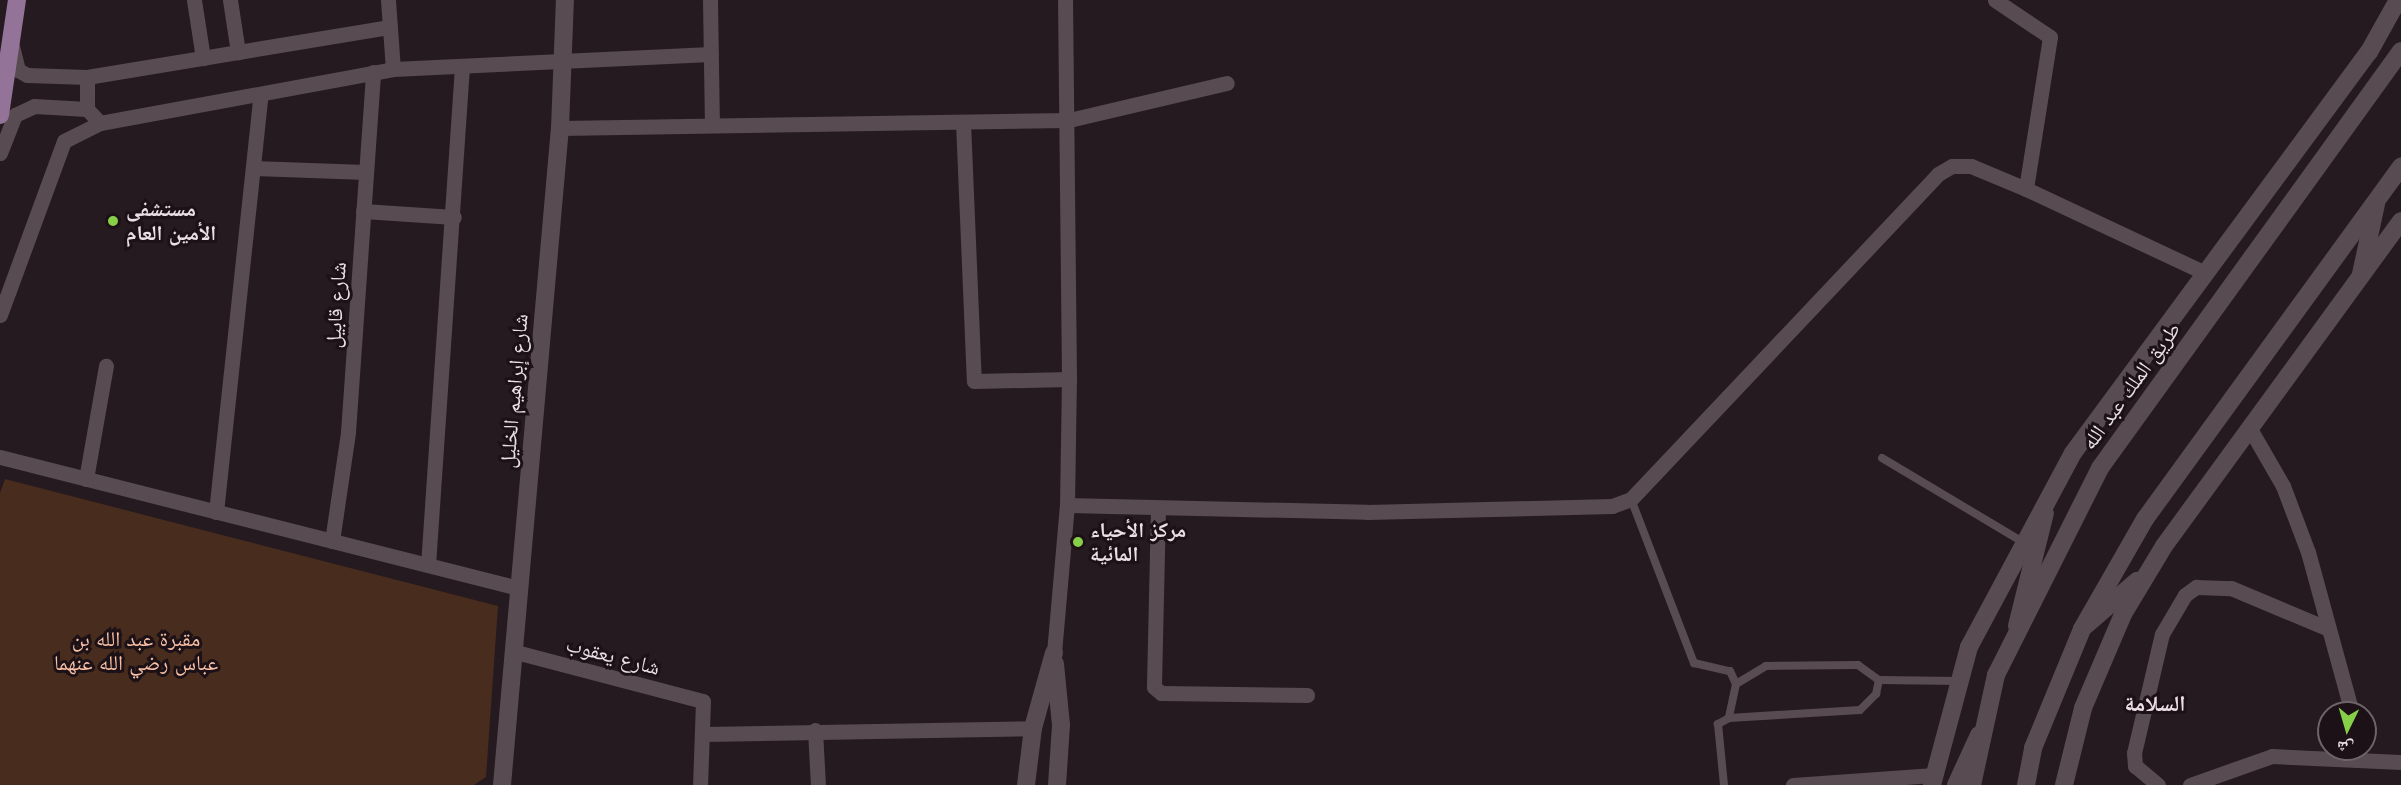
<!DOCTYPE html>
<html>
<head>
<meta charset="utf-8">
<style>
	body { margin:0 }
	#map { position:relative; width:2401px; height:785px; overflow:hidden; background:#251a1f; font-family:Jost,"Noto Naskh Arabic",sans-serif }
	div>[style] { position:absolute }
	.green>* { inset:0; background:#482c1e }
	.service>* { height:8px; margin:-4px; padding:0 4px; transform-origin:4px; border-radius:4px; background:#584b51 }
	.minor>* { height:15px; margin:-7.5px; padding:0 7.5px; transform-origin:7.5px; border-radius:7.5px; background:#584b51 }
	.tertiary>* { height:18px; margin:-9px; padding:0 9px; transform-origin:9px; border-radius:9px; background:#584b51 }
	.secondary>* { height:18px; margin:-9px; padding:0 9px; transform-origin:9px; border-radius:9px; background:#584b51 }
	.primary>* { height:18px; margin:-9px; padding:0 9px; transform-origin:9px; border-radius:9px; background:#937397 }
	.dots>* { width:16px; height:16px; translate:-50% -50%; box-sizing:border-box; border:3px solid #1b1116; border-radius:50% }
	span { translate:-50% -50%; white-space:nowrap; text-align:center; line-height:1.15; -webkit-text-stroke:6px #1b1116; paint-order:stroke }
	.poi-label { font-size:21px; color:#e8e0e4; font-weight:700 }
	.left { translate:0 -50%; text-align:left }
	.street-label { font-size:21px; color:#e8e0e4 }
	.park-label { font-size:21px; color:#f9c0a5 }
	.neighbourhood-label { font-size:22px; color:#eddde4; font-weight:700 }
	.north { position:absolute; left:2317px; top:701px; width:60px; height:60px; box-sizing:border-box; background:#1b1116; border:2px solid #6d6468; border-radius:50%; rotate:185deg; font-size:16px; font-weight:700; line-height:24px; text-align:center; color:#e8e0e4 }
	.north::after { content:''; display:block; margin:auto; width:21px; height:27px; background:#88cf49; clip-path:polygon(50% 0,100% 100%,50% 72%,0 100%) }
</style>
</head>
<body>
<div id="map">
	<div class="green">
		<div style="clip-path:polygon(5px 479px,498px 606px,486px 777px,474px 785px,0 785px,0 493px)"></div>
	</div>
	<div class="service">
		<div style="left:1882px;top:458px;width:162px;rotate:30.8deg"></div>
		<div style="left:1631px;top:499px;width:176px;rotate:69deg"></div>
		<div style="left:1694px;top:663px;width:37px;rotate:13deg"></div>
		<div style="left:1730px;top:671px;width:14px;rotate:65deg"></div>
		<div style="left:1736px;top:684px;width:35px;rotate:102deg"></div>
		<div style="left:1729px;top:718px;width:13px;rotate:151deg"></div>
		<div style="left:1718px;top:724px;width:61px;rotate:84.4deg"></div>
		<div style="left:1736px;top:684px;width:35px;rotate:-31deg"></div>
		<div style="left:1766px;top:666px;width:92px;rotate:-0.6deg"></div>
		<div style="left:1858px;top:665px;width:26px;rotate:36deg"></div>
		<div style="left:1879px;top:680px;width:80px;rotate:0.7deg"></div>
		<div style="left:1729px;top:718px;width:131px;rotate:-3.5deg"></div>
		<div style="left:1860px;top:710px;width:23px;rotate:-45deg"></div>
		<div style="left:1876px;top:694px;width:14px;rotate:-78deg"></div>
	</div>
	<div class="minor">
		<div style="left:194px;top:0;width:59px;rotate:81.2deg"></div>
		<div style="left:230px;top:0;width:53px;rotate:81.3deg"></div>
		<div style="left:388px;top:0;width:69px;rotate:85.9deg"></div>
		<div style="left:710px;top:0;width:125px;rotate:89.1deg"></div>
		<div style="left:1995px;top:0;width:66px;rotate:33.9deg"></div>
		<div style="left:2050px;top:37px;width:154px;rotate:99deg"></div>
		<div style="left:12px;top:46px;width:25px;rotate:76deg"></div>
		<div style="left:18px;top:70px;width:10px;rotate:29deg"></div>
		<div style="left:27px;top:75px;width:60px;rotate:1.9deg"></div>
		<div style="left:87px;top:77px;width:307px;rotate:-9.4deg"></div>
		<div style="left:87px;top:77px;width:32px;rotate:90deg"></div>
		<div style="left:963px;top:122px;width:259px;rotate:87.6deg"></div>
		<div style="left:974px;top:381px;width:95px;rotate:-1.2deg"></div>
		<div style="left:560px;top:128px;width:509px;rotate:-0.9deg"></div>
		<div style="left:1069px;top:120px;width:162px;rotate:-13.2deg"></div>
		<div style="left:0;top:153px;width:41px;rotate:-68.5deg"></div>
		<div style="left:15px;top:115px;width:21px;rotate:-25deg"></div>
		<div style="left:34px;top:106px;width:53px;rotate:3.2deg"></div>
		<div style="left:87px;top:109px;width:19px;rotate:47deg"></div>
		<div style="left:253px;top:168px;width:113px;rotate:2deg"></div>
		<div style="left:363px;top:211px;width:91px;rotate:3.8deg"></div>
		<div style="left:0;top:315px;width:185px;rotate:-69.8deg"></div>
		<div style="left:64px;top:141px;width:40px;rotate:-26.6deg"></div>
		<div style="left:100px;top:123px;width:298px;rotate:-10.4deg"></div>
		<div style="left:393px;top:69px;width:318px;rotate:-2.7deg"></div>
		<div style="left:2249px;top:427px;width:68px;rotate:60deg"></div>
		<div style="left:2283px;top:486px;width:71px;rotate:69.3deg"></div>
		<div style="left:2308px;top:552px;width:167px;rotate:74.7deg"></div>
		<div style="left:0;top:457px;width:534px;rotate:14.19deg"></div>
		<div style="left:86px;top:479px;width:115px;rotate:-80deg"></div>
		<div style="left:1067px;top:505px;width:300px;rotate:1.3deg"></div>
		<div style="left:1367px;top:512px;width:245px;rotate:-1.4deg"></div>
		<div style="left:1612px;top:506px;width:20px;rotate:-20deg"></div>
		<div style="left:1631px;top:499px;width:447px;rotate:-46.6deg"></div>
		<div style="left:1938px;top:174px;width:16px;rotate:-30deg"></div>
		<div style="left:1952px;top:166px;width:19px"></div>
		<div style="left:1971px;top:166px;width:60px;rotate:22.7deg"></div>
		<div style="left:2026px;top:189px;width:198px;rotate:25.1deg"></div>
		<div style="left:1158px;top:508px;width:179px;rotate:91.3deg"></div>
		<div style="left:1154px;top:687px;width:9px;rotate:41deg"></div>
		<div style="left:1161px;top:693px;width:146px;rotate:0.8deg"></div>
		<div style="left:216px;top:512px;width:420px;rotate:-83.9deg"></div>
		<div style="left:332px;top:541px;width:110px;rotate:-81.6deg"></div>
		<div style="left:348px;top:432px;width:361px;rotate:-86deg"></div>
		<div style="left:428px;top:565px;width:500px;rotate:-86.1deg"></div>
		<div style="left:512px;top:651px;width:197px;rotate:14.7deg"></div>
		<div style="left:703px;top:701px;width:84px;rotate:92deg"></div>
		<div style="left:1054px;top:653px;width:149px;rotate:-85deg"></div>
		<div style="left:1067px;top:505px;width:126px;rotate:-89.1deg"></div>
		<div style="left:1069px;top:379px;width:379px;rotate:-90.6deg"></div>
		<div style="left:815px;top:730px;width:55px;rotate:86.9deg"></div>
		<div style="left:704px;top:734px;width:329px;rotate:-1deg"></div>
		<div style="left:1793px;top:785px;width:141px;rotate:-4.1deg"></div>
		<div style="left:2158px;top:785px;width:30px;rotate:-140deg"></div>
		<div style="left:2135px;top:766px;width:13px;rotate:-94deg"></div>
		<div style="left:2134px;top:753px;width:122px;rotate:-76.8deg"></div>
		<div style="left:2162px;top:634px;width:45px;rotate:-59.5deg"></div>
		<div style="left:2185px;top:595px;width:14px;rotate:-36deg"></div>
		<div style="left:2196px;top:587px;width:35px;rotate:2deg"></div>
		<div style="left:2231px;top:588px;width:103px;rotate:22.8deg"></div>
		<div style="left:2190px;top:785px;width:87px;rotate:-19.5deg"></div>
		<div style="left:2272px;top:756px;width:129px;rotate:2.7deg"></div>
	</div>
	<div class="tertiary">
		<div style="left:2361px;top:274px;width:72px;rotate:-77.9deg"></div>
		<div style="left:2017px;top:626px;width:116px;rotate:-76.1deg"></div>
		<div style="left:2085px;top:626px;width:69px;rotate:-40.9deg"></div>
		<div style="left:1055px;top:664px;width:61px;rotate:84.4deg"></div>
		<div style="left:1061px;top:725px;width:60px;rotate:93.8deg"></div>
		<div style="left:502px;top:785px;width:660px;rotate:-84.96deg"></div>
		<div style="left:560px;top:128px;width:128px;rotate:-87.8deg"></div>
		<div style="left:1026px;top:785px;width:57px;rotate:-83deg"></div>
		<div style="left:1033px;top:728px;width:78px;rotate:-74.4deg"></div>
		<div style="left:1932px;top:785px;width:143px;rotate:-75deg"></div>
		<div style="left:1969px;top:647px;width:220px;rotate:-61.8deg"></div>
		<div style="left:2073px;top:453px;width:498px;rotate:-53.6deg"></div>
		<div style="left:2369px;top:52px;width:60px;rotate:-60.9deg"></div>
		<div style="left:1956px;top:785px;width:55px;rotate:-65.3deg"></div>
		<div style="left:2064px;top:785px;width:79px;rotate:-76.1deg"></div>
		<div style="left:2083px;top:708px;width:102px;rotate:-66.9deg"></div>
		<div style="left:2123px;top:614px;width:79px;rotate:-58.9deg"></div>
		<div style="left:2164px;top:546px;width:402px;rotate:-53.9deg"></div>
	</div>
	<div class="secondary">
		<div style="left:1972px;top:785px;width:113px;rotate:-77.7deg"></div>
		<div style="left:1996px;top:675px;width:232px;rotate:-63.3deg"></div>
		<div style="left:2100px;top:468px;width:514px;rotate:-54.18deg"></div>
		<div style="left:2026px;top:785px;width:38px;rotate:-79deg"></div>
		<div style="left:2033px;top:748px;width:129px;rotate:-67.6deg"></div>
		<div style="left:2082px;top:629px;width:127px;rotate:-60.2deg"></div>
		<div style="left:2145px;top:519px;width:436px;rotate:-54deg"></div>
	</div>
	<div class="primary">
		<div style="left:0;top:115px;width:116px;rotate:-81.6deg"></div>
	</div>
	<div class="dots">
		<div style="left:113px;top:221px;background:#88cf49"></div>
		<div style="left:1078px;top:542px;background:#88cf49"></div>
	</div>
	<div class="poi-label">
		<span class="left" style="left:126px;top:221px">مستشفى<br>الأمين العام</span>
		<span class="left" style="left:1090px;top:542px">مركز الأحياء<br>المائية</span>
	</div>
	<div class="street-label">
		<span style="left:336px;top:305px;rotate:-86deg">شارع قابيل</span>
		<span style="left:2131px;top:386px;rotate:-54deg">طريق الملك عبد الله</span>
		<span style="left:514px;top:391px;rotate:-85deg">شارع إبراهيم الخليل</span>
		<span style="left:613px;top:656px;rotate:15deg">شارع يعقوب</span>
	</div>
	<div class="park-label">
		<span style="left:136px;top:651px">مقبرة عبد الله بن<br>عباس رضي الله عنهما</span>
	</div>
	<div class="neighbourhood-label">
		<span style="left:2155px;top:704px">السلامة</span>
	</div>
	<div class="north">ش</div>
</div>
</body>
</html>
